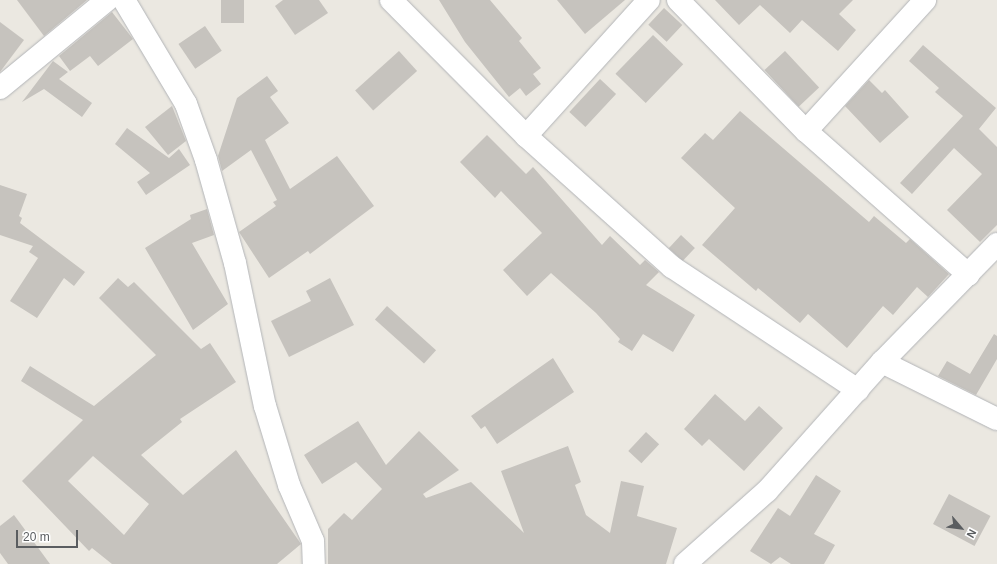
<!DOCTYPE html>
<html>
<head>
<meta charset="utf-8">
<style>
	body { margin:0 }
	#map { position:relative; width:997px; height:564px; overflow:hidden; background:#ebe8e1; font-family:Helvetica,sans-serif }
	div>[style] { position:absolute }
	.building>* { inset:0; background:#c6c3be; transform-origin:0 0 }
	.roads { filter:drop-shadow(0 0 1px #b2b4b7) drop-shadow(0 0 1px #b2b4b7) }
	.minor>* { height:22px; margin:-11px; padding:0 11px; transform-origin:11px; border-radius:11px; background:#fff }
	span { translate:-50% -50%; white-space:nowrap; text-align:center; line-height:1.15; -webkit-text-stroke:3.5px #fff; paint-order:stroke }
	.north { position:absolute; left:941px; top:508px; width:40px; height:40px; -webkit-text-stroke:3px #fff; paint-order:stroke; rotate:118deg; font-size:11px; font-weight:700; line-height:16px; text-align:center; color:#5a5d60 }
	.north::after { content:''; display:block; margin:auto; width:14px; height:18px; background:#5a5d60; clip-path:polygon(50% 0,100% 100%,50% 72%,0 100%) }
	.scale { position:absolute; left:16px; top:530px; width:62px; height:18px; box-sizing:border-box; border:2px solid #5a5d60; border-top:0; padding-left:5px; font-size:12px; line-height:14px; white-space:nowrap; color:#5a5d60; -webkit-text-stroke:3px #fff; paint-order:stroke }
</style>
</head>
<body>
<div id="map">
	<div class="building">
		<div style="clip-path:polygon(17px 0,87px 0,44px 36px)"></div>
		<div style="left:221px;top:0;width:23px;height:23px"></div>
		<div style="clip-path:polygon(283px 0,319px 0,328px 13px,295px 35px,275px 6px)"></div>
		<div style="clip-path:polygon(439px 0,490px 0,522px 38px,519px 41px,541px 68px,533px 74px,541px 84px,526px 96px,520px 88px,509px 97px,465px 42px)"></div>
		<div style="clip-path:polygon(557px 0,625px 0,585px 34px)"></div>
		<div style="clip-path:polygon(715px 0,853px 0,839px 14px,856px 30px,838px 51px,802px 20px,790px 33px,760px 5px,739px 25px)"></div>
		<div style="left:664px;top:8px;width:25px;height:23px;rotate:43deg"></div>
		<div style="clip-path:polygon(112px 12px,133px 39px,98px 66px,90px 56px,70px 71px,59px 56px)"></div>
		<div style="clip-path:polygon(0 22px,24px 40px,0 72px)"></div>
		<div style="left:205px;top:26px;width:30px;height:32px;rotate:56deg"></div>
		<div style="left:653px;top:35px;width:42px;height:54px;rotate:44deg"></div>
		<div style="clip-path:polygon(923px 45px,996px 108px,979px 129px,997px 147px,997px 225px,980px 242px,947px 210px,982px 174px,954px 148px,912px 194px,900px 183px,963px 116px,935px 92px,939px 88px,909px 61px)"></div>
		<div style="left:399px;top:51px;width:27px;height:59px;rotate:48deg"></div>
		<div style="left:785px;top:51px;width:50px;height:28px;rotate:47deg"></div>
		<div style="clip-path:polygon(53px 61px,68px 72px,59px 79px,92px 103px,82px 117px,44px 89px,22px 102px)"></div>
		<div style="clip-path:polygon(267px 76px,278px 91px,270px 97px,289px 123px,265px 140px,290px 189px,337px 156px,374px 206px,310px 254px,308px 251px,269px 278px,239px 232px,276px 206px,273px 202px,277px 200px,251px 150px,222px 171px,218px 156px,237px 98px)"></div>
		<div style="left:600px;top:79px;width:22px;height:45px;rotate:43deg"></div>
		<div style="clip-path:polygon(869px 80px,882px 93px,885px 90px,909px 117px,880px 143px,845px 106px)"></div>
		<div style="clip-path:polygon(172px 106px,186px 141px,168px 155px,145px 127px)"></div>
		<div style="clip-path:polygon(740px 111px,869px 222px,874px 216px,906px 243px,910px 239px,949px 274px,928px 297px,917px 287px,893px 315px,883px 306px,847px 348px,808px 314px,800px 323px,758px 288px,756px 291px,702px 245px,735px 208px,681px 158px,705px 133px,713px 140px)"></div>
		<div style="clip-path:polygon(127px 128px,169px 158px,179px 149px,190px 165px,146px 195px,137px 182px,150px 173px,115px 144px)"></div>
		<div style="clip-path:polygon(487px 135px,526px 174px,533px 167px,602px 245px,610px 236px,640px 265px,645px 260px,659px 272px,646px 285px,695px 315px,673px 352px,643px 334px,632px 351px,618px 342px,620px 339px,596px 313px,551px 273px,527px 296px,503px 270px,542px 233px,501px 191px,495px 198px,460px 162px)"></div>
		<div style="clip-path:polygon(0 185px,27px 194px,19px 216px,22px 218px,20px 223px,85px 272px,74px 286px,64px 278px,37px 318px,10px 301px,38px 258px,29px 252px,33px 246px,0 235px)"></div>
		<div style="clip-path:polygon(207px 209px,214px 235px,192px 243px,228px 304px,193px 330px,145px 248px,191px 219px,190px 215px)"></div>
		<div style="left:681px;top:235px;width:19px;height:18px;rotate:43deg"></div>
		<div style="clip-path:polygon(evenodd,118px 278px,128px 287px,134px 282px,201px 349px,210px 343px,236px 382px,180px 419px,182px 422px,141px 455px,183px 495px,236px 450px,301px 544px,277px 564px,112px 564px,92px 548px,89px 551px,22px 481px,83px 420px,21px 381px,30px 366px,94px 406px,156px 355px,99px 298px,118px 278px,93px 456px,149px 504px,124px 535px,68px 481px,93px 456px)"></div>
		<div style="clip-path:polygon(330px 278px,354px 325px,289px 357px,271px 321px,311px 301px,306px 291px)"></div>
		<div style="left:387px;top:306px;width:66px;height:18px;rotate:42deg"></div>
		<div style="clip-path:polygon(994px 334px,997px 336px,997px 359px,976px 395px,938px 376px,947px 361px,970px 374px)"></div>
		<div style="clip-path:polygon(553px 358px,574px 392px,497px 444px,485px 426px,481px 429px,471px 416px)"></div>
		<div style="clip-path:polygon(715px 394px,745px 421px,759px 406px,783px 428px,744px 471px,709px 439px,702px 446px,684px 429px)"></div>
		<div style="clip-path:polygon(358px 421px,386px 465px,419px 431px,459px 470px,423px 494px,426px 498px,471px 482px,524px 533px,501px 471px,568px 446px,581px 482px,575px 485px,586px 515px,610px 533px,621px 481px,644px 486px,637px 516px,677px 528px,666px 564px,328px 564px,328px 529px,344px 513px,352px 520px,382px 489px,356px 462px,322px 484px,304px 455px)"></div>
		<div style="left:646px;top:432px;width:18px;height:26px;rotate:43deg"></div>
		<div style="clip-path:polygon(816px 475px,841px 491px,814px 534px,835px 545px,824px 564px,791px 564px,780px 557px,771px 564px,750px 551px,778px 508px,790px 516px)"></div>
		<div style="left:949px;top:494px;width:47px;height:34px;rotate:28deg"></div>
		<div style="clip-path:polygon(14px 515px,20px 523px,50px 564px,8px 564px,0 553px,0 526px)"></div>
	</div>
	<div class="roads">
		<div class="minor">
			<div style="left:124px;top:0;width:121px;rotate:59.2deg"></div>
			<div style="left:186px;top:104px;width:59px;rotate:70.3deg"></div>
			<div style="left:206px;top:160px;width:107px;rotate:74.3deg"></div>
			<div style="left:235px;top:263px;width:146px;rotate:78.2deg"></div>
			<div style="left:265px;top:406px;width:83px;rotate:73.1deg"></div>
			<div style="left:289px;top:485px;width:61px;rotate:66.8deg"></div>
			<div style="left:313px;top:541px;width:23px;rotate:88deg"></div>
			<div style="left:391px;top:0;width:192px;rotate:45.2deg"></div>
			<div style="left:526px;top:136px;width:196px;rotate:41.9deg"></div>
			<div style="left:672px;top:267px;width:223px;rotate:33.5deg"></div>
			<div style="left:678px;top:0;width:183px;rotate:45.7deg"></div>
			<div style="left:806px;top:131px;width:217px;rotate:41.5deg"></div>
			<div style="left:0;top:88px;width:139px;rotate:-39.4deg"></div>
			<div style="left:806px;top:131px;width:177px;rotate:-47.7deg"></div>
			<div style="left:526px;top:136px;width:183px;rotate:-47.9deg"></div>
			<div style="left:882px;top:362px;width:128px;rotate:26.4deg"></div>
			<div style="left:685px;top:564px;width:110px;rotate:-41.7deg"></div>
			<div style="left:767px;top:491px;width:173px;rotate:-48.3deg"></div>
			<div style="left:882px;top:362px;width:165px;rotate:-45.7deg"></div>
		</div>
	</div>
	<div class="north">N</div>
	<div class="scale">20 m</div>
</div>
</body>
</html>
